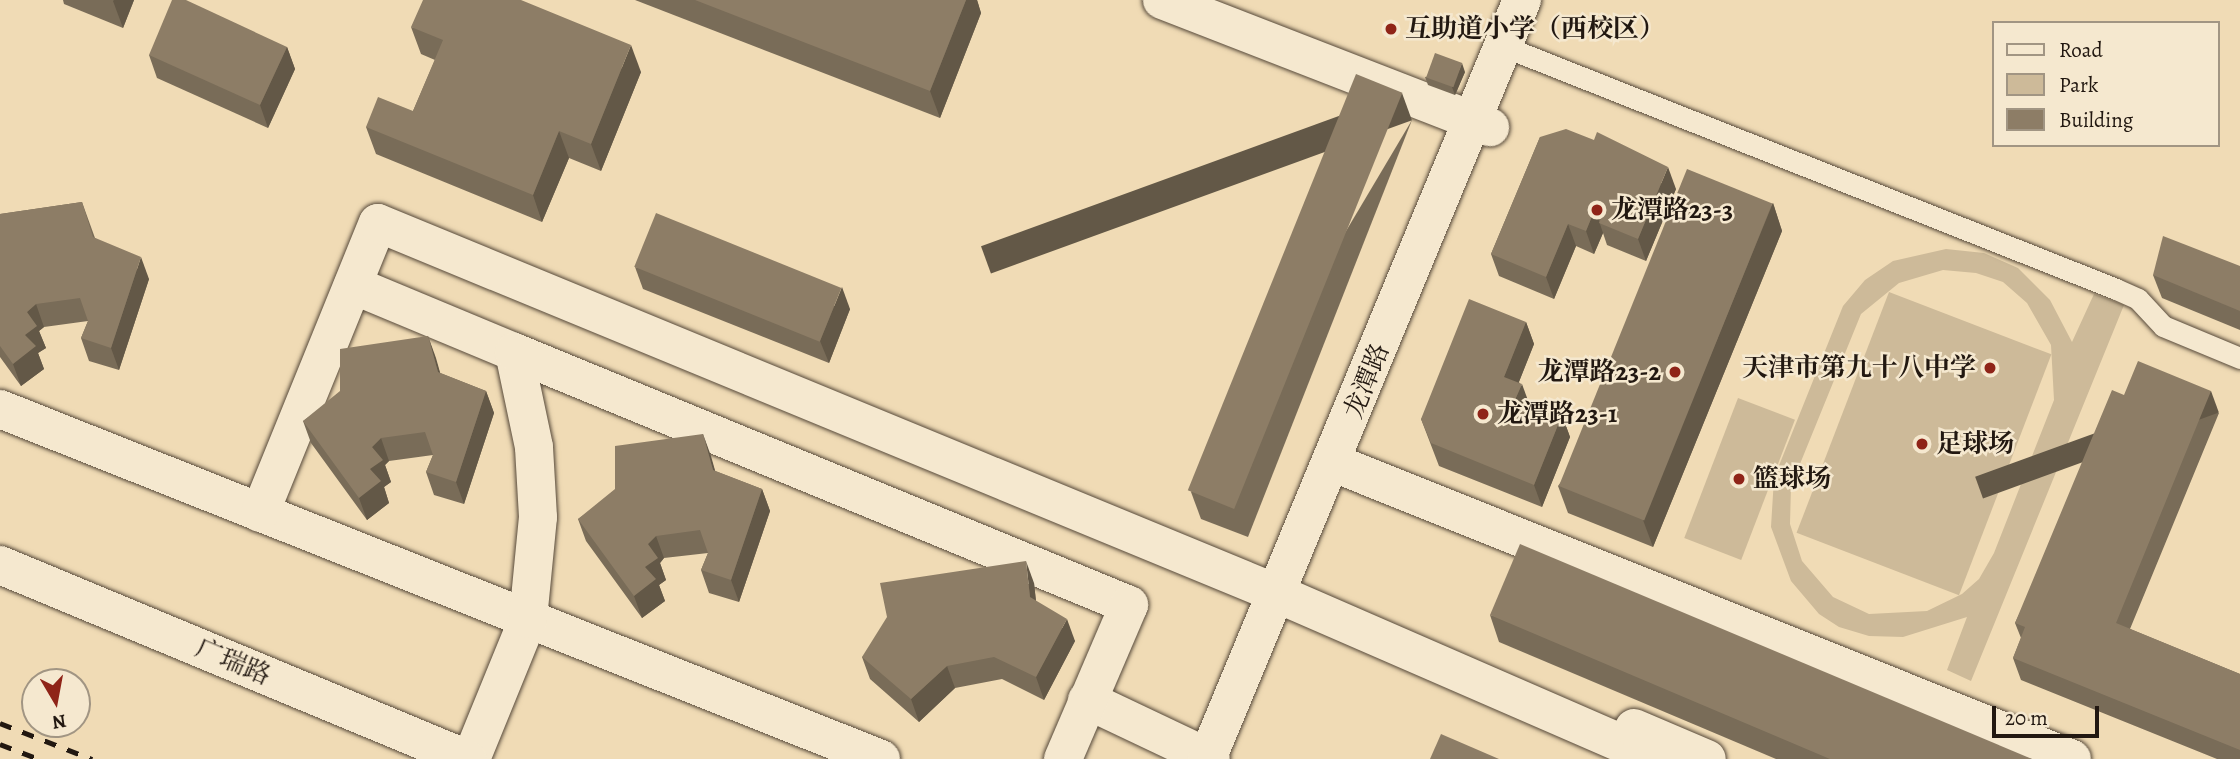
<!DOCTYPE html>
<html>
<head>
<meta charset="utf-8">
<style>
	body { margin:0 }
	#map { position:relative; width:2240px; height:759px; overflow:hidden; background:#f0dbb5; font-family:Alegreya,"Noto Serif SC",serif }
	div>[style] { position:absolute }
	.green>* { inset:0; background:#cdba99; transform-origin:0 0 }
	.roads { filter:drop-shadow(0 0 2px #56493a) drop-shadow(0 0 2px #56493a) }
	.service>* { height:21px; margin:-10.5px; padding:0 10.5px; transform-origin:10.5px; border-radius:10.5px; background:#f5e8cf }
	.minor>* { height:38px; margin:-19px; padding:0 19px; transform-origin:19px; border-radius:19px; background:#f5e8cf }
	.tertiary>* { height:38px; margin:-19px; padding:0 19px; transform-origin:19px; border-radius:19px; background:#f5e8cf }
	.secondary>* { height:38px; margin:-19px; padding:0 19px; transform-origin:19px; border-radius:19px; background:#f5e8cf }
	.rail>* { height:5px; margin-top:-2.5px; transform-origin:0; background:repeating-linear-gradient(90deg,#221811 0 12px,transparent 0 24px) }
	.wall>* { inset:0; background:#796c58 }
	.shaded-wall>* { inset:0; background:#635847; transform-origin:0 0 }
	.building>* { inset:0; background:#8d7d66; transform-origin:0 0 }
	.dots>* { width:19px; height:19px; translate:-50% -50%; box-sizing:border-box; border:4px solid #f5e8cf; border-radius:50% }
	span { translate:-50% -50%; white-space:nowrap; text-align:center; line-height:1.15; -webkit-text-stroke:5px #f5e8cf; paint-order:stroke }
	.poi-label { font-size:26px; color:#221811; font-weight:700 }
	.left { translate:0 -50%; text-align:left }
	.right { translate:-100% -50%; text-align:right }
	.street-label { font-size:26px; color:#221811 }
	.legend { position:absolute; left:1992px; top:21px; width:228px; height:126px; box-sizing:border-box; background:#f5e8cf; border:2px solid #a19583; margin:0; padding:9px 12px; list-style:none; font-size:21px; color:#221811 }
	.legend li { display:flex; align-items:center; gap:14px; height:35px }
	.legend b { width:35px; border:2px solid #a19583 }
	.north { position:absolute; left:21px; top:668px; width:70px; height:70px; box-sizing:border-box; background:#f5e8cf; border:2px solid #a19583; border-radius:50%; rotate:170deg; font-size:19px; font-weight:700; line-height:28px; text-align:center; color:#221811 }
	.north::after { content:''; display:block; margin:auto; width:24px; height:32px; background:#8f2418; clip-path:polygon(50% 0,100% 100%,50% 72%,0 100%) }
	.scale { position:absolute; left:1992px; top:706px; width:107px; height:32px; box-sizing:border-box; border:4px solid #221811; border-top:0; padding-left:9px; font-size:21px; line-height:24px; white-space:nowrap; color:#221811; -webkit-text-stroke:5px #f5e8cf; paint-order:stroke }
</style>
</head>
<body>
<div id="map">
	<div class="green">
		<div style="clip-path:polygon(evenodd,1946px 249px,1984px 253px,2018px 268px,2050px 300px,2072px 342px,2094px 294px,2124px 305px,1971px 681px,1947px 670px,1967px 617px,1903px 637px,1869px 636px,1839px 627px,1819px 614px,1791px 581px,1771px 527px,1774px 478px,1843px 306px,1865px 280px,1893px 261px,1946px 249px,1943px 270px,1976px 273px,2003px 282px,2027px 303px,2051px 345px,2054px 400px,1994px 553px,1979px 579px,1962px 594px,1927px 611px,1869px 614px,1833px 597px,1802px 561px,1790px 524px,1791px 486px,1861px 314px,1899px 283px,1943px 270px)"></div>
		<div style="left:1889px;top:292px;width:174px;height:258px;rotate:21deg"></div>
		<div style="left:1738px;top:398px;width:61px;height:150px;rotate:21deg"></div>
	</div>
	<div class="roads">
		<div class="service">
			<div style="left:1503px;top:46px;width:659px;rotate:21.62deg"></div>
			<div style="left:2116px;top:289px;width:24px;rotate:24deg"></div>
			<div style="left:2138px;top:299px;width:37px;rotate:47deg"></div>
			<div style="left:2163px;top:326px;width:83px;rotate:22.6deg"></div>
		</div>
		<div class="minor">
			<div style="left:1162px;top:0;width:352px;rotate:21.2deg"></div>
			<div style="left:353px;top:285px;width:174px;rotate:22.6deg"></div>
			<div style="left:0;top:409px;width:948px;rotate:21.67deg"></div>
			<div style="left:1334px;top:463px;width:795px;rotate:21.85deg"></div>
			<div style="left:260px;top:513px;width:313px;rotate:-67.9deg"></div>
			<div style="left:378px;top:223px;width:973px;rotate:22.4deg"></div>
			<div style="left:1278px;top:594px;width:414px;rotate:23.5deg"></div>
			<div style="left:1087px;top:700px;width:137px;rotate:25.4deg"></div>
			<div style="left:1634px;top:728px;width:79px;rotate:23deg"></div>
			<div style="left:471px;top:759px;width:151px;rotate:-67.8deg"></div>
			<div style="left:528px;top:619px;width:102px;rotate:-84.4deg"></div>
			<div style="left:538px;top:517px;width:70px;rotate:-93.3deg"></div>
			<div style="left:534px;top:447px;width:97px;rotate:-101.9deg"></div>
			<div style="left:514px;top:352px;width:665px;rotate:22.36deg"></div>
			<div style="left:1129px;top:605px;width:168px;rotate:113.2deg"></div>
		</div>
		<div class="tertiary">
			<div style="left:1207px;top:759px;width:822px;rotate:-67.46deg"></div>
		</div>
		<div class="secondary">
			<div style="left:0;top:565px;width:506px;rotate:22.56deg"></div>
		</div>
	</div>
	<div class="rail">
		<div style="left:0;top:723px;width:99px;rotate:21.4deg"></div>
		<div style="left:0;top:744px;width:42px;rotate:21deg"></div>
	</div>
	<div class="wall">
		<div style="clip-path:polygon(63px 0,134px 0,123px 28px,64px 4px)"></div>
		<div style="clip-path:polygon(635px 0,977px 0,981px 13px,940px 118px)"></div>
		<div style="clip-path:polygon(411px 27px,641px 72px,601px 171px,569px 158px,542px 222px,376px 154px,366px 127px,413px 111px,435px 60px,421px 54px)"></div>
		<div style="clip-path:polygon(287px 47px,295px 69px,268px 128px,157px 78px,149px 55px)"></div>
		<div style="clip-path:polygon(1465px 72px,1455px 95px,1428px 85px,1425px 77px)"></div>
		<div style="clip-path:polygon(1412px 120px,1248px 537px,1201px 519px,1191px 492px)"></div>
		<div style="clip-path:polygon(1540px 137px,1676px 189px,1646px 261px,1607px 245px,1603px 233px,1594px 254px,1576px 246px,1554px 299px,1499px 276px,1491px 254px)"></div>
		<div style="clip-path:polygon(82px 202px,95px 238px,149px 279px,119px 370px,89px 361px,81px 338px,88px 321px,44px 327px,39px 331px,46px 348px,38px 353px,44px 369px,21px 386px,0 357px,0 214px)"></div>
		<div style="clip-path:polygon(1773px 203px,1782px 231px,1653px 547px,1568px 513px,1558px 486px)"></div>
		<div style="clip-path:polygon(2240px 266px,2240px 330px,2162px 298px,2153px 275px)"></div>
		<div style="clip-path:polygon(635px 267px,850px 309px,829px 363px,643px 289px)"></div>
		<div style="clip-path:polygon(1526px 322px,1534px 344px,1519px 382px,1528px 401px,1562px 415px,1570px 437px,1542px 507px,1439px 466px,1421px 419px)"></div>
		<div style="clip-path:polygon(428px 336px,440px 373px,486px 391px,494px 413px,464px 504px,434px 495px,426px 472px,433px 455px,389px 461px,385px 465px,391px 482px,384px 487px,389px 503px,367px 520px,311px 443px,303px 421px)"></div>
		<div style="clip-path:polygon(2124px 395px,2219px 413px,2130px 629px,2240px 674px,2240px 759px,2217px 759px,2021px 680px,2013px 658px,2021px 638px,2015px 623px)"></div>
		<div style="clip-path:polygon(703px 434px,715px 471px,762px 489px,770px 511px,739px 602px,709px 593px,701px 570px,708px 553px,664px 558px,660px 563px,666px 580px,659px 585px,665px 601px,642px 618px,586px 541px,578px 519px)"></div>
		<div style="clip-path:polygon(1034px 583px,1036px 601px,1075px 641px,1044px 700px,1002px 679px,955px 688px,919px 722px,870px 679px,862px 657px)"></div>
		<div style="clip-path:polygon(1490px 615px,2032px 759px,1776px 759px,1499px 642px)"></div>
	</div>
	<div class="shaded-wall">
		<div style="clip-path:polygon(114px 0,134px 0,123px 28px,113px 1px)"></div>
		<div style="clip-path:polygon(966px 0,977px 0,981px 13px,940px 118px,930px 91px)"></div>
		<div style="clip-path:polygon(631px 45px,641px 72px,601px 171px,591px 144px)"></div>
		<div style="clip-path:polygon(287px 47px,295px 69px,268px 128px,260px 105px)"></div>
		<div style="clip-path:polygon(1462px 63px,1465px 72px,1455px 95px,1452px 87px)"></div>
		<div style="left:1402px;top:93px;width:29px;height:448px;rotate:70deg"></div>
		<div style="clip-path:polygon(559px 131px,569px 158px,542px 222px,533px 195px)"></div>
		<div style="clip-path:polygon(1668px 167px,1676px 189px,1646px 261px,1638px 239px)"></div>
		<div style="clip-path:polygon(1773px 203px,1782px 231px,1653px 547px,1643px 520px)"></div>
		<div style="clip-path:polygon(1595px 209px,1603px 233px,1594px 254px,1586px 231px)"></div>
		<div style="clip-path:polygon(1568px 224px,1576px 246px,1554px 299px,1546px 277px)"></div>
		<div style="clip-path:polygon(141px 257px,149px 279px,119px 370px,111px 348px)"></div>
		<div style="clip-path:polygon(842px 287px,850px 309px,829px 363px,820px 341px)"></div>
		<div style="clip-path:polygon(36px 304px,44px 327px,39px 331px,46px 348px,38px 353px,44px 369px,21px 386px,13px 364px,25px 335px,27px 312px)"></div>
		<div style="clip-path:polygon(1526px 322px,1534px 344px,1512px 399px,1504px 377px)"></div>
		<div style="clip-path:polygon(428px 336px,436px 358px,446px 394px,438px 372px)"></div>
		<div style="clip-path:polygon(1522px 384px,1530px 406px,1519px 431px,1511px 409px)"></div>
		<div style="clip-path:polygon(486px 391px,494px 413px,464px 504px,456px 482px)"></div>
		<div style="left:2211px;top:391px;width:23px;height:251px;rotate:70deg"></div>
		<div style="clip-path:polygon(1562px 415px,1570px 437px,1542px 507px,1534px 485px)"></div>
		<div style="clip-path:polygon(703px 434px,711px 456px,721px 492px,713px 470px)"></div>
		<div style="clip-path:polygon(381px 438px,389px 461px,385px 465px,391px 482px,384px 487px,389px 503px,367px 520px,359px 498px,370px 469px,372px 447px)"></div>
		<div style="clip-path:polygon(762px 489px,770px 511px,739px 602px,731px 580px)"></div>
		<div style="clip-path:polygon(656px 536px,664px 558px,660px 563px,666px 580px,659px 585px,665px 601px,642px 618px,634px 596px,645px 567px,648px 544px)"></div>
		<div style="clip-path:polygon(1026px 561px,1034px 583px,1038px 620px,1030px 597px)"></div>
		<div style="clip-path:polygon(1067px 619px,1075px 641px,1044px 700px,1036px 677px)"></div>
		<div style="clip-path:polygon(947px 666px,955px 688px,919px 722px,911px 699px)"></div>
	</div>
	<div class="building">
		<div style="clip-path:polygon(172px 0,186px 0,287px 47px,260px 105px,149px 55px)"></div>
		<div style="clip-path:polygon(423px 0,521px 0,631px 45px,591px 144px,559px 131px,533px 195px,366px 127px,378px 97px,413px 111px,443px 40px,411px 27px)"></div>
		<div style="clip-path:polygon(695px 0,966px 0,930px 91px)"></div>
		<div style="left:1435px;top:53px;width:29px;height:26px;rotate:20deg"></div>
		<div style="left:1356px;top:74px;width:50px;height:449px;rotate:22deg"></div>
		<div style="clip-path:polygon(1566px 129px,1594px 140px,1597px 132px,1668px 167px,1638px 239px,1599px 223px,1604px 212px,1595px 209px,1586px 231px,1568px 224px,1546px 277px,1491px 254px,1540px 137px)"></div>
		<div style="left:1687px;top:169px;width:92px;height:342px;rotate:22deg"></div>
		<div style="clip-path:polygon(82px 202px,93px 237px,141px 257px,111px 348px,81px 338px,88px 321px,80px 298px,36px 304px,27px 312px,37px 326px,25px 335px,36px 346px,13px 364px,0 346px,0 214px)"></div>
		<div style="left:656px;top:213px;width:200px;height:58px;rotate:22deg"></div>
		<div style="clip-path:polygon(2163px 236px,2240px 266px,2240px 311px,2153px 275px)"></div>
		<div style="clip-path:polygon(1469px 299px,1526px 322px,1504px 377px,1522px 384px,1511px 409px,1520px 412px,1524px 400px,1562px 415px,1534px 485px,1431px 443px,1421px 419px)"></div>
		<div style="clip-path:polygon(428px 336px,438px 372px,486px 391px,456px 482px,426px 472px,433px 455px,425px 432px,381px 438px,372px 447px,383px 460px,370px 469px,381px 481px,359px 498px,303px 421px,340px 391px,340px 349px)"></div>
		<div style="clip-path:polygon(2138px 361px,2211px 391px,2116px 623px,2240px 674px,2240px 750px,2013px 658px,2025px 627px,2015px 623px,2112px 390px,2124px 395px)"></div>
		<div style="clip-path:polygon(703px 434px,713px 470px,762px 489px,731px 580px,701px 570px,708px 553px,700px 530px,656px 536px,648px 544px,658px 558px,645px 567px,656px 579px,634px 596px,578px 519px,615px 489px,615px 446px)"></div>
		<div style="clip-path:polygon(1520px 544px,2032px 759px,1830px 759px,1490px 615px)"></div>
		<div style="clip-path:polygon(1026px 561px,1030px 597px,1067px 619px,1036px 677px,994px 657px,947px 666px,911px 699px,862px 657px,887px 617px,880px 583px)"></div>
		<div style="clip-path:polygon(1441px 734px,1499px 759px,1430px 759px)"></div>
	</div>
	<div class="dots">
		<div style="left:1391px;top:29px;background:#8f2418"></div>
		<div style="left:1597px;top:210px;background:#8f2418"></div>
		<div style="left:1990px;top:368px;background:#8f2418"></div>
		<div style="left:1675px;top:372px;background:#8f2418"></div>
		<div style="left:1483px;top:414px;background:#8f2418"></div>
		<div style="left:1922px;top:444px;background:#8f2418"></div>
		<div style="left:1739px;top:479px;background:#8f2418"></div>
	</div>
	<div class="poi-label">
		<span class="left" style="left:1405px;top:29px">互助道小学（西校区）</span>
		<span class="left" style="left:1611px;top:210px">龙潭路23-3</span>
		<span class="right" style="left:1976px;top:368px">天津市第九十八中学</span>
		<span class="right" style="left:1661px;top:372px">龙潭路23-2</span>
		<span class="left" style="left:1497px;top:414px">龙潭路23-1</span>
		<span class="left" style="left:1936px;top:444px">足球场</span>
		<span class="left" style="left:1753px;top:479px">篮球场</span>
	</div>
	<div class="street-label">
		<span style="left:1367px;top:381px;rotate:-68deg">龙潭路</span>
		<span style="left:233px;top:662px;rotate:23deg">广瑞路</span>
	</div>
	<ul class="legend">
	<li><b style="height:9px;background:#f5e8cf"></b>Road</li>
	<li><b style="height:19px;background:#cdba99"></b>Park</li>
	<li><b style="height:19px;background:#8d7d66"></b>Building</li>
	</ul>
	<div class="north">N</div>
	<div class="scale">20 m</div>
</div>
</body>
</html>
